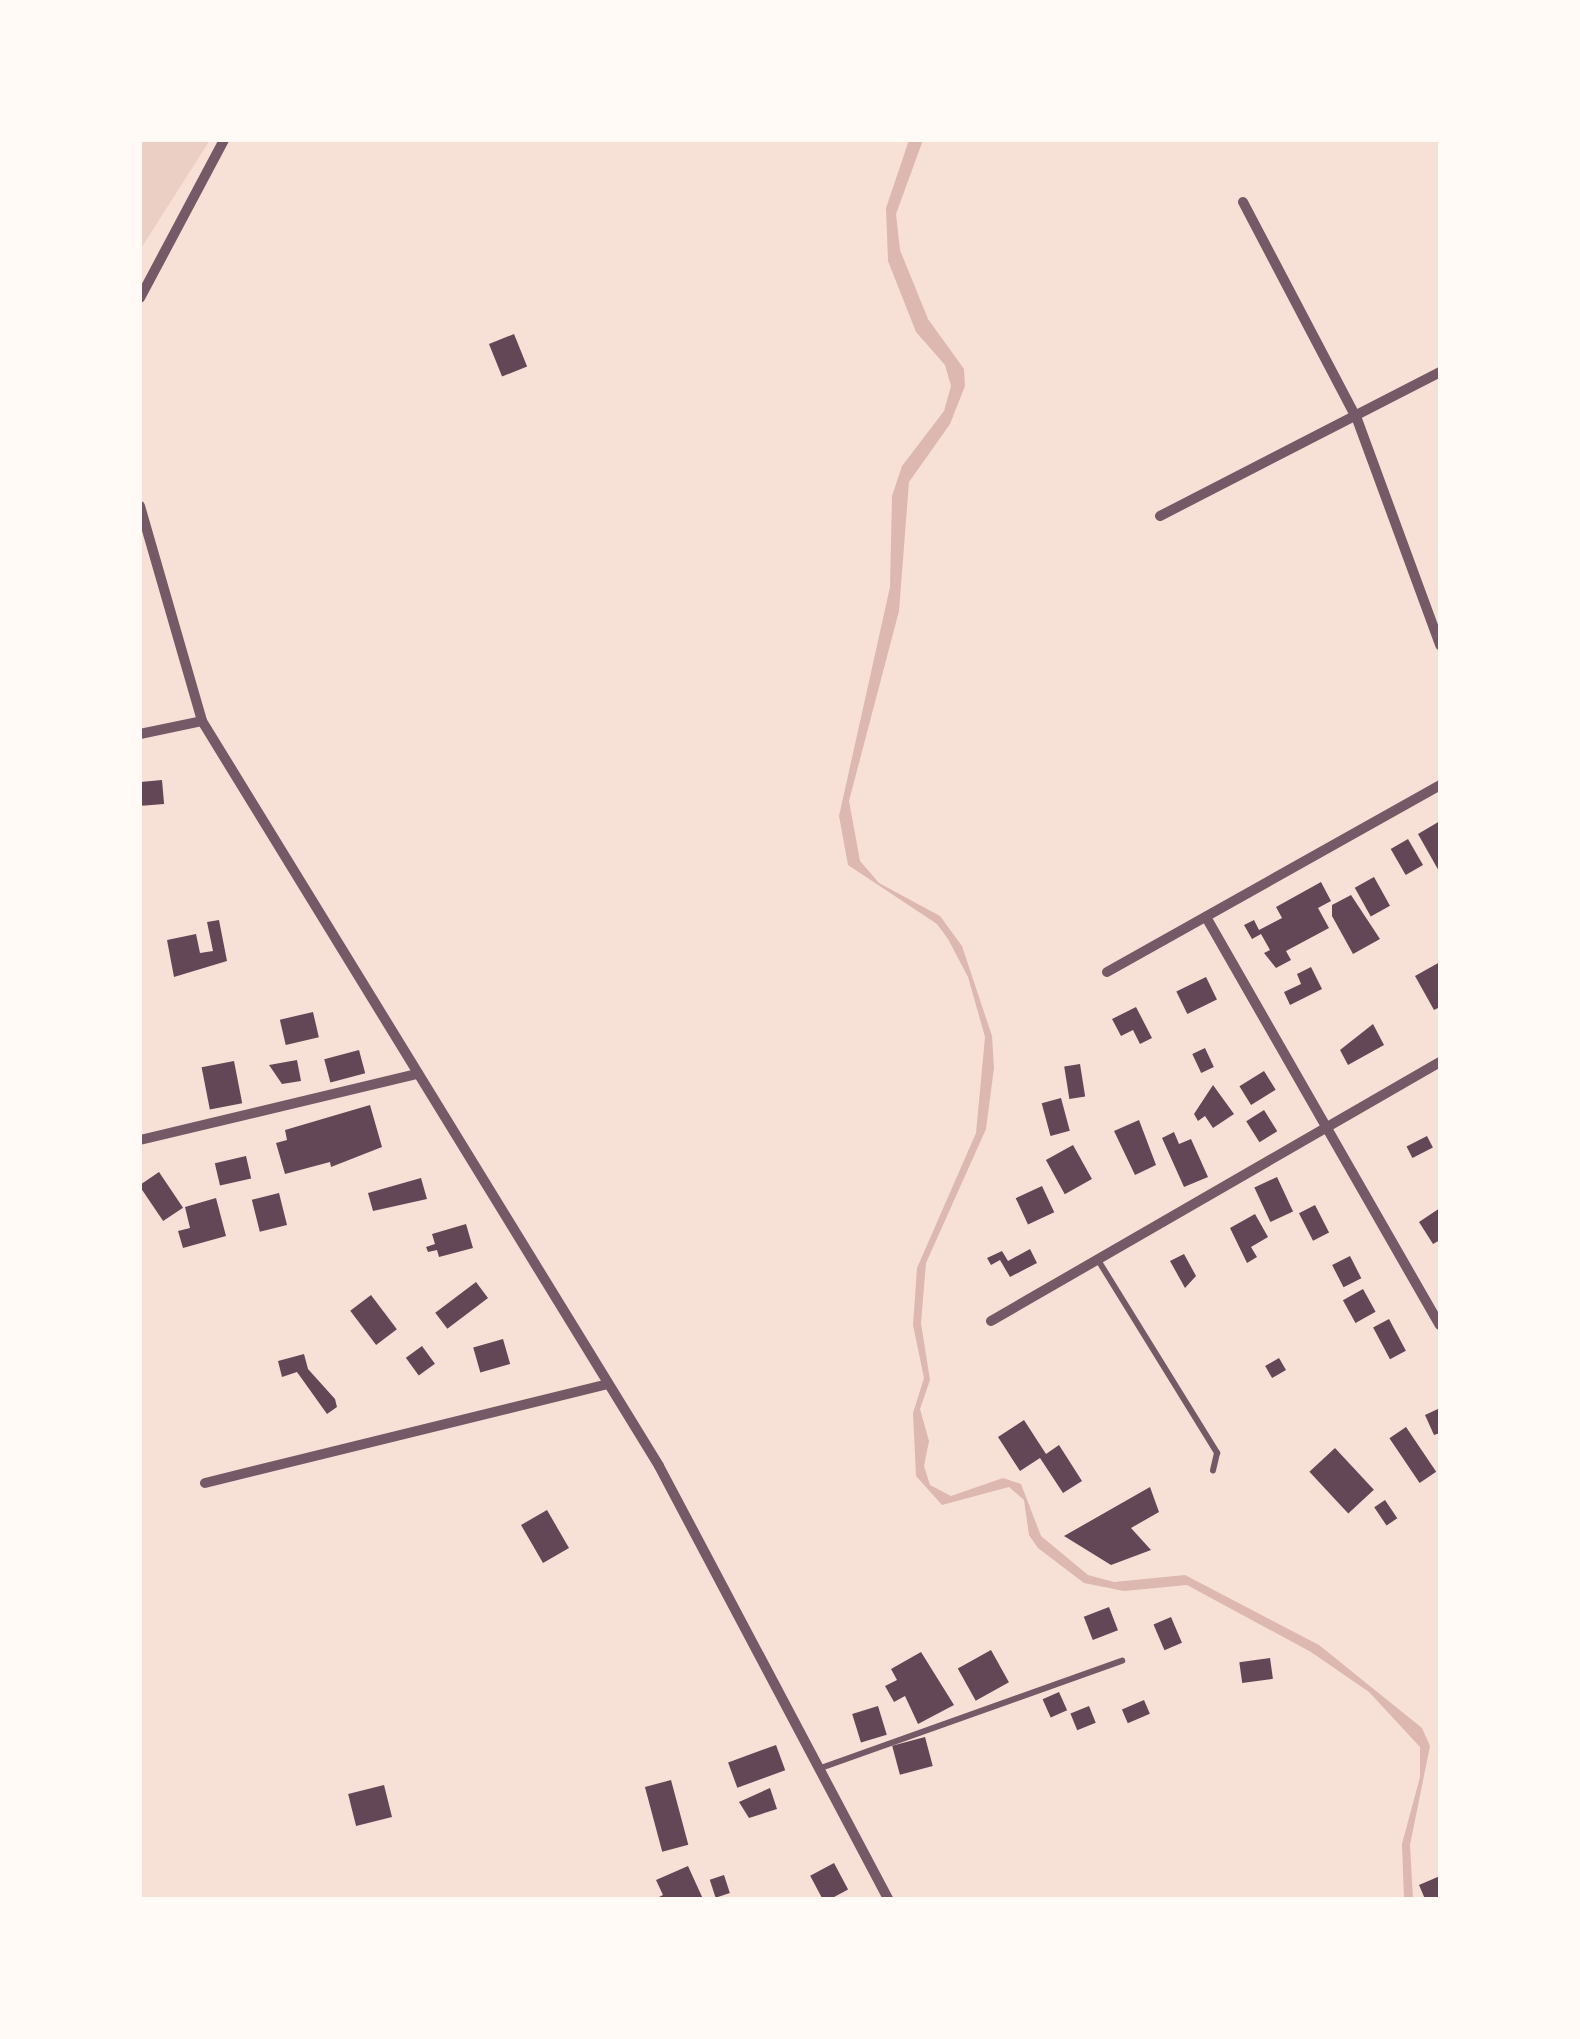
<!DOCTYPE html>
<html>
<head>
<meta charset="utf-8">
<style>
	body { margin:0 }
	#map { position:relative; width:1580px; height:2039px; overflow:hidden; background:#f7e1d7; font-family:Montserrat,sans-serif }
	div>[style] { position:absolute }
	.green>* { inset:0; background:#ebcfc5 }
	.water>* { inset:0; background:#dcb8b0 }
	.building>* { inset:0; background:#644757; transform-origin:0 0 }
	.service>* { height:6px; margin:-3px; padding:0 3px; transform-origin:3px; border-radius:3px; background:#755966 }
	.minor>* { height:10px; margin:-5px; padding:0 5px; transform-origin:5px; border-radius:5px; background:#755966 }
	span { translate:-50% -50%; white-space:nowrap; text-align:center; line-height:1.15; -webkit-text-stroke:8px #fffaf5; paint-order:stroke }
	.frame { position:absolute; inset:0; border:142px solid #fffaf5; pointer-events:none }
</style>
</head>
<body>
<div id="map">
	<div class="green">
		<div style="clip-path:polygon(140px 140px,210px 140px,140px 250px)"></div>
	</div>
	<div class="water">
		<div style="clip-path:polygon(909px 140px,923px 140px,896px 214px,900px 250px,928px 319px,964px 369px,965px 386px,950px 424px,909px 482px,899px 611px,849px 801px,860px 861px,879px 883px,940px 916px,962px 946px,992px 1036px,994px 1068px,986px 1129px,926px 1263px,921px 1323px,930px 1380px,920px 1409px,929px 1441px,924px 1466px,930px 1485px,951px 1496px,1003px 1478px,1021px 1484px,1041px 1536px,1088px 1575px,1114px 1582px,1185px 1575px,1319px 1645px,1422px 1728px,1430px 1746px,1410px 1845px,1413px 1899px,1404px 1899px,1402px 1844px,1420px 1777px,1420px 1747px,1369px 1692px,1311px 1652px,1187px 1585px,1124px 1591px,1084px 1583px,1038px 1548px,1029px 1535px,1024px 1500px,1009px 1487px,942px 1505px,916px 1476px,913px 1413px,924px 1378px,913px 1325px,917px 1268px,976px 1133px,985px 1037px,968px 977px,948px 939px,937px 924px,848px 865px,839px 816px,890px 587px,892px 496px,902px 466px,944px 411px,951px 386px,945px 365px,916px 332px,888px 261px,886px 208px)"></div>
	</div>
	<div class="building">
		<div style="left:514px;top:334px;width:35px;height:27px;rotate:68deg"></div>
		<div style="left:162px;top:780px;width:24px;height:22px;rotate:85deg"></div>
		<div style="clip-path:polygon(1440px 821px,1440px 873px,1418px 834px)"></div>
		<div style="left:1408px;top:839px;width:30px;height:20px;rotate:60deg"></div>
		<div style="left:1374px;top:877px;width:33px;height:22px;rotate:61deg"></div>
		<div style="clip-path:polygon(1321px 882px,1331px 901px,1318px 908px,1329px 928px,1286px 951px,1291px 960px,1276px 968px,1264px 953px,1270px 950px,1261px 934px,1252px 939px,1244px 925px,1254px 920px,1259px 930px,1282px 918px,1276px 907px)"></div>
		<div style="clip-path:polygon(1351px 895px,1380px 939px,1353px 954px,1332px 916px,1332px 905px)"></div>
		<div style="clip-path:polygon(219px 920px,227px 961px,174px 977px,167px 940px,196px 934px,200px 953px,213px 951px,207px 922px)"></div>
		<div style="clip-path:polygon(1440px 962px,1440px 1007px,1434px 1010px,1415px 976px)"></div>
		<div style="clip-path:polygon(1311px 967px,1322px 989px,1290px 1005px,1284px 992px,1301px 984px,1297px 974px)"></div>
		<div style="left:1206px;top:977px;width:25px;height:33px;rotate:64deg"></div>
		<div style="clip-path:polygon(1136px 1007px,1152px 1038px,1140px 1044px,1133px 1030px,1121px 1036px,1112px 1019px)"></div>
		<div style="left:313px;top:1012px;width:26px;height:34px;rotate:77deg"></div>
		<div style="clip-path:polygon(1373px 1024px,1384px 1045px,1348px 1065px,1340px 1050px)"></div>
		<div style="left:1205px;top:1048px;width:21px;height:14px;rotate:65deg"></div>
		<div style="left:359px;top:1050px;width:24px;height:36px;rotate:75deg"></div>
		<div style="clip-path:polygon(297px 1060px,301px 1081px,282px 1084px,269px 1065px)"></div>
		<div style="left:234px;top:1061px;width:43px;height:33px;rotate:79deg"></div>
		<div style="left:1080px;top:1064px;width:33px;height:16px;rotate:81deg"></div>
		<div style="left:1264px;top:1071px;width:22px;height:29px;rotate:58deg"></div>
		<div style="clip-path:polygon(1213px 1085px,1234px 1114px,1213px 1128px,1205px 1116px,1198px 1121px,1194px 1114px)"></div>
		<div style="left:1061px;top:1098px;width:34px;height:20px;rotate:75deg"></div>
		<div style="clip-path:polygon(370px 1105px,382px 1147px,331px 1167px,330px 1162px,285px 1174px,276px 1143px,287px 1140px,285px 1130px)"></div>
		<div style="left:1264px;top:1110px;width:25px;height:21px;rotate:58deg"></div>
		<div style="clip-path:polygon(1139px 1120px,1156px 1165px,1135px 1175px,1114px 1131px)"></div>
		<div style="clip-path:polygon(1174px 1132px,1179px 1144px,1191px 1139px,1208px 1177px,1184px 1187px,1162px 1138px)"></div>
		<div style="left:1427px;top:1136px;width:13px;height:23px;rotate:63deg"></div>
		<div style="left:1073px;top:1145px;width:39px;height:31px;rotate:61deg"></div>
		<div style="left:246px;top:1156px;width:23px;height:32px;rotate:77deg"></div>
		<div style="left:159px;top:1172px;width:43px;height:24px;rotate:56deg"></div>
		<div style="left:1277px;top:1177px;width:38px;height:25px;rotate:65deg"></div>
		<div style="clip-path:polygon(421px 1178px,427px 1199px,373px 1211px,368px 1193px)"></div>
		<div style="left:1042px;top:1186px;width:29px;height:29px;rotate:65deg"></div>
		<div style="left:279px;top:1193px;width:33px;height:28px;rotate:76deg"></div>
		<div style="clip-path:polygon(216px 1198px,226px 1236px,183px 1248px,178px 1231px,190px 1228px,185px 1207px)"></div>
		<div style="left:1315px;top:1205px;width:31px;height:18px;rotate:63deg"></div>
		<div style="clip-path:polygon(1440px 1208px,1440px 1240px,1433px 1244px,1419px 1222px)"></div>
		<div style="clip-path:polygon(1255px 1214px,1268px 1237px,1251px 1247px,1257px 1257px,1247px 1263px,1230px 1228px)"></div>
		<div style="clip-path:polygon(466px 1224px,473px 1248px,439px 1257px,437px 1250px,428px 1252px,426px 1247px,435px 1244px,432px 1234px)"></div>
		<div style="clip-path:polygon(1030px 1249px,1037px 1263px,1010px 1277px,1000px 1260px,991px 1265px,987px 1258px,1002px 1251px,1008px 1261px)"></div>
		<div style="clip-path:polygon(1184px 1254px,1196px 1276px,1185px 1288px,1170px 1261px)"></div>
		<div style="left:1350px;top:1256px;width:25px;height:20px;rotate:63deg"></div>
		<div style="left:476px;top:1282px;width:20px;height:51px;rotate:53deg"></div>
		<div style="left:1363px;top:1289px;width:26px;height:23px;rotate:61deg"></div>
		<div style="left:371px;top:1295px;width:43px;height:26px;rotate:53deg"></div>
		<div style="left:1389px;top:1319px;width:36px;height:18px;rotate:62deg"></div>
		<div style="left:503px;top:1339px;width:26px;height:31px;rotate:74deg"></div>
		<div style="left:422px;top:1346px;width:22px;height:20px;rotate:54deg"></div>
		<div style="clip-path:polygon(304px 1354px,308px 1369px,335px 1399px,337px 1407px,327px 1414px,297px 1372px,282px 1377px,278px 1361px)"></div>
		<div style="left:1279px;top:1358px;width:14px;height:16px;rotate:60deg"></div>
		<div style="clip-path:polygon(1440px 1408px,1440px 1433px,1434px 1435px,1425px 1415px)"></div>
		<div style="clip-path:polygon(1024px 1420px,1046px 1454px,1059px 1445px,1082px 1481px,1063px 1493px,1040px 1458px,1020px 1471px,998px 1437px)"></div>
		<div style="left:1406px;top:1427px;width:54px;height:20px;rotate:56deg"></div>
		<div style="left:1335px;top:1448px;width:57px;height:35px;rotate:47deg"></div>
		<div style="clip-path:polygon(1150px 1487px,1159px 1512px,1131px 1528px,1151px 1550px,1111px 1565px,1064px 1536px)"></div>
		<div style="left:1385px;top:1500px;width:22px;height:13px;rotate:56deg"></div>
		<div style="left:547px;top:1510px;width:44px;height:30px;rotate:60deg"></div>
		<div style="left:1109px;top:1607px;width:25px;height:27px;rotate:69deg"></div>
		<div style="left:1171px;top:1617px;width:28px;height:19px;rotate:67deg"></div>
		<div style="left:991px;top:1650px;width:37px;height:38px;rotate:61deg"></div>
		<div style="clip-path:polygon(921px 1652px,954px 1705px,918px 1724px,905px 1696px,894px 1702px,885px 1686px,897px 1680px,891px 1669px)"></div>
		<div style="left:1270px;top:1658px;width:21px;height:31px;rotate:82deg"></div>
		<div style="left:1059px;top:1692px;width:20px;height:18px;rotate:66deg"></div>
		<div style="left:1144px;top:1700px;width:15px;height:24px;rotate:67deg"></div>
		<div style="left:878px;top:1706px;width:30px;height:27px;rotate:73deg"></div>
		<div style="left:1089px;top:1706px;width:18px;height:20px;rotate:68deg"></div>
		<div style="left:925px;top:1737px;width:30px;height:34px;rotate:75deg"></div>
		<div style="left:776px;top:1745px;width:27px;height:51px;rotate:70deg"></div>
		<div style="left:671px;top:1780px;width:67px;height:27px;rotate:75deg"></div>
		<div style="left:384px;top:1785px;width:33px;height:37px;rotate:76deg"></div>
		<div style="clip-path:polygon(770px 1788px,777px 1809px,749px 1818px,739px 1802px)"></div>
		<div style="left:834px;top:1863px;width:30px;height:27px;rotate:62deg"></div>
		<div style="clip-path:polygon(688px 1866px,703px 1899px,655px 1899px,663px 1895px,656px 1880px)"></div>
		<div style="left:724px;top:1875px;width:19px;height:15px;rotate:72deg"></div>
		<div style="clip-path:polygon(1440px 1876px,1440px 1899px,1425px 1899px,1419px 1885px)"></div>
	</div>
	<div class="service">
		<div style="left:1098px;top:1260px;width:227px;rotate:58.3deg"></div>
		<div style="left:1217px;top:1453px;width:18px;rotate:103deg"></div>
		<div style="left:818px;top:1769px;width:323px;rotate:-19.6deg"></div>
	</div>
	<div class="minor">
		<div style="left:1243px;top:202px;width:245px;rotate:62.3deg"></div>
		<div style="left:1357px;top:419px;width:241px;rotate:69.8deg"></div>
		<div style="left:140px;top:298px;width:179px;rotate:-62deg"></div>
		<div style="left:140px;top:506px;width:224px;rotate:73.9deg"></div>
		<div style="left:202px;top:721px;width:874px;rotate:58.47deg"></div>
		<div style="left:659px;top:1466px;width:490px;rotate:62.1deg"></div>
		<div style="left:1160px;top:516px;width:315px;rotate:-27.2deg"></div>
		<div style="left:140px;top:734px;width:63px;rotate:-11.8deg"></div>
		<div style="left:1206px;top:917px;width:470px;rotate:60.2deg"></div>
		<div style="left:1107px;top:972px;width:382px;rotate:-29.3deg"></div>
		<div style="left:140px;top:1140px;width:286px;rotate:-13.4deg"></div>
		<div style="left:991px;top:1321px;width:518px;rotate:-29.98deg"></div>
		<div style="left:205px;top:1483px;width:414px;rotate:-13.8deg"></div>
	</div>
	<div class="frame"></div>
</div>
</body>
</html>
